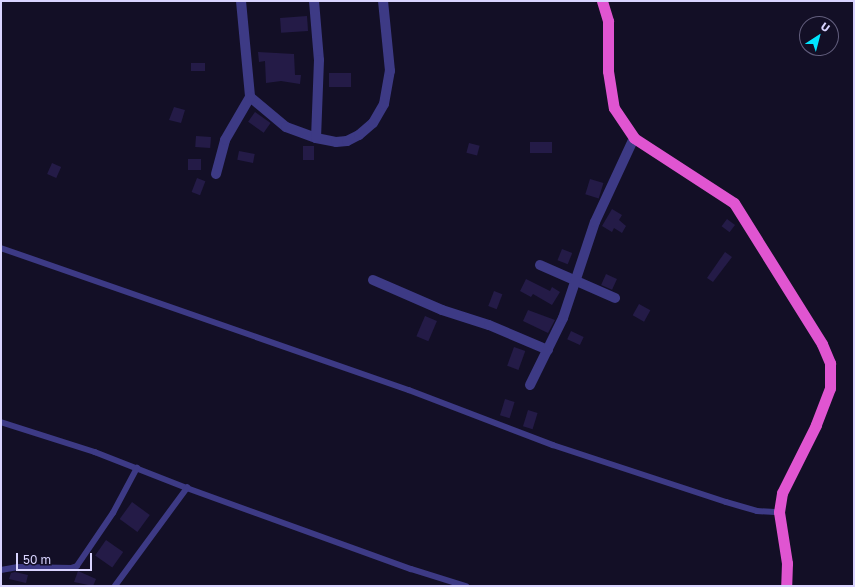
<!DOCTYPE html>
<html>
<head>
<meta charset="utf-8">
<style>
	body { margin:0 }
	#map { position:relative; width:855px; height:587px; overflow:hidden; background:#130f26; font-family:"Golos Text",sans-serif }
	div>[style] { position:absolute }
	.building>* { inset:0; background:#241b47; transform-origin:0 0 }
	.service>* { height:5.5px; margin:-2.75px; padding:0 2.75px; transform-origin:2.75px; border-radius:2.75px; background:#3d3a85 }
	.minor>* { height:10px; margin:-5px; padding:0 5px; transform-origin:5px; border-radius:5px; background:#3d3a85 }
	.trunk>* { height:11px; margin:-5.5px; padding:0 5.5px; transform-origin:5.5px; border-radius:5.5px; background:#e055d1 }
	span { translate:-50% -50%; white-space:nowrap; text-align:center; line-height:1.15; -webkit-text-stroke:3.5px #130f26; paint-order:stroke }
	.frame { position:absolute; inset:0; border:2px solid #d9d4ff; pointer-events:none }
	.north { position:absolute; left:799px; top:16px; width:40px; height:40px; box-sizing:border-box; background:#130f26; border:1px solid #625e7d; border-radius:50%; rotate:36deg; font-size:11px; font-weight:700; line-height:16px; text-align:center; color:#d9d4ff }
	.north::after { content:''; display:block; margin:auto; width:14px; height:18px; background:#00e5ff; clip-path:polygon(50% 0,100% 100%,50% 72%,0 100%) }
	.scale { position:absolute; left:16px; top:553px; width:76px; height:18px; box-sizing:border-box; border:2px solid #d9d4ff; border-top:0; padding-left:5px; font-size:12px; line-height:14px; white-space:nowrap; color:#d9d4ff; -webkit-text-stroke:3px #130f26; paint-order:stroke }
</style>
</head>
<body>
<div id="map">
	<div class="building">
		<div style="left:307px;top:16px;width:15px;height:27px;rotate:86deg"></div>
		<div style="clip-path:polygon(258px 52px,294px 54px,295px 75px,301px 75px,300px 84px,281px 81px,266px 83px,265px 61px,259px 62px)"></div>
		<div style="left:191px;top:63px;width:14px;height:8px"></div>
		<div style="left:351px;top:73px;width:14px;height:22px;rotate:90deg"></div>
		<div style="clip-path:polygon(174px 107px,185px 110px,181px 123px,169px 120px)"></div>
		<div style="left:255px;top:112px;width:19px;height:12px;rotate:35deg"></div>
		<div style="left:196px;top:136px;width:15px;height:11px;rotate:4deg"></div>
		<div style="left:552px;top:142px;width:11px;height:22px;rotate:90deg"></div>
		<div style="left:469px;top:143px;width:11px;height:10px;rotate:15deg"></div>
		<div style="left:303px;top:146px;width:11px;height:14px"></div>
		<div style="left:239px;top:151px;width:16px;height:9px;rotate:11deg"></div>
		<div style="left:188px;top:159px;width:13px;height:11px"></div>
		<div style="left:52px;top:163px;width:10px;height:12px;rotate:24deg"></div>
		<div style="left:197px;top:178px;width:9px;height:15px;rotate:21deg"></div>
		<div style="left:590px;top:179px;width:14px;height:16px;rotate:17deg"></div>
		<div style="clip-path:polygon(612px 209px,622px 215px,619px 220px,626px 226px,622px 233px,614px 228px,612px 232px,602px 226px)"></div>
		<div style="left:727px;top:219px;width:10px;height:9px;rotate:37deg"></div>
		<div style="left:562px;top:249px;width:11px;height:12px;rotate:22deg"></div>
		<div style="clip-path:polygon(725px 252px,732px 257px,713px 282px,707px 278px)"></div>
		<div style="left:606px;top:274px;width:12px;height:12px;rotate:24deg"></div>
		<div style="clip-path:polygon(526px 279px,550px 291px,552px 287px,560px 292px,552px 305px,533px 294px,531px 297px,520px 291px)"></div>
		<div style="left:494px;top:291px;width:9px;height:16px;rotate:21deg"></div>
		<div style="left:639px;top:304px;width:13px;height:13px;rotate:29deg"></div>
		<div style="clip-path:polygon(528px 310px,555px 320px,548px 333px,523px 321px)"></div>
		<div style="left:425px;top:316px;width:13px;height:22px;rotate:23deg"></div>
		<div style="left:571px;top:331px;width:14px;height:9px;rotate:25deg"></div>
		<div style="left:514px;top:347px;width:12px;height:20px;rotate:20deg"></div>
		<div style="left:505px;top:399px;width:10px;height:17px;rotate:17deg"></div>
		<div style="left:528px;top:410px;width:10px;height:17px;rotate:17deg"></div>
		<div style="left:132px;top:502px;width:22px;height:21px;rotate:36deg"></div>
		<div style="left:106px;top:540px;width:21px;height:19px;rotate:35deg"></div>
		<div style="clip-path:polygon(78px 571px,96px 579px,93px 586px,74px 582px)"></div>
		<div style="clip-path:polygon(15px 572px,28px 575px,26px 583px,9px 579px,11px 573px)"></div>
	</div>
	<div class="service">
		<div style="left:1px;top:248px;width:432px;rotate:19.2deg"></div>
		<div style="left:409px;top:390px;width:154px;rotate:20.9deg"></div>
		<div style="left:553px;top:445px;width:182px;rotate:18.2deg"></div>
		<div style="left:726px;top:502px;width:32px;rotate:16deg"></div>
		<div style="left:757px;top:511px;width:22px;rotate:3deg"></div>
		<div style="left:1px;top:422px;width:99px;rotate:17.7deg"></div>
		<div style="left:95px;top:452px;width:99px;rotate:21.4deg"></div>
		<div style="left:187px;top:488px;width:238px;rotate:19.9deg"></div>
		<div style="left:411px;top:569px;width:58px;rotate:17.2deg"></div>
		<div style="left:1px;top:570px;width:17px;rotate:-10deg"></div>
		<div style="left:18px;top:567px;width:53px;rotate:1.1deg"></div>
		<div style="left:71px;top:568px;width:6px;rotate:-18deg"></div>
		<div style="left:77px;top:566px;width:64px;rotate:-55.8deg"></div>
		<div style="left:113px;top:513px;width:51px;rotate:-61.9deg"></div>
		<div style="left:115px;top:586px;width:122px;rotate:-53.7deg"></div>
	</div>
	<div class="minor">
		<div style="left:241px;top:1px;width:96px;rotate:84.6deg"></div>
		<div style="left:250px;top:97px;width:47px;rotate:39.8deg"></div>
		<div style="left:286px;top:127px;width:32px;rotate:20deg"></div>
		<div style="left:316px;top:138px;width:20px;rotate:11deg"></div>
		<div style="left:336px;top:142px;width:11px;rotate:-5deg"></div>
		<div style="left:347px;top:141px;width:13px;rotate:-27deg"></div>
		<div style="left:359px;top:135px;width:18px;rotate:-41deg"></div>
		<div style="left:373px;top:123px;width:22px;rotate:-60deg"></div>
		<div style="left:384px;top:104px;width:34px;rotate:-80deg"></div>
		<div style="left:390px;top:71px;width:70px;rotate:-95.7deg"></div>
		<div style="left:314px;top:1px;width:59px;rotate:85.2deg"></div>
		<div style="left:319px;top:60px;width:78px;rotate:92.2deg"></div>
		<div style="left:216px;top:174px;width:35px;rotate:-75deg"></div>
		<div style="left:225px;top:140px;width:50px;rotate:-59.8deg"></div>
		<div style="left:540px;top:265px;width:82px;rotate:23.7deg"></div>
		<div style="left:373px;top:280px;width:75px;rotate:23.5deg"></div>
		<div style="left:442px;top:310px;width:49px;rotate:17.7deg"></div>
		<div style="left:489px;top:325px;width:64px;rotate:23deg"></div>
		<div style="left:530px;top:385px;width:75px;rotate:-63.8deg"></div>
		<div style="left:563px;top:318px;width:101px;rotate:-71.6deg"></div>
		<div style="left:595px;top:222px;width:93px;rotate:-65.1deg"></div>
	</div>
	<div class="trunk">
		<div style="left:602px;top:1px;width:21px;rotate:73deg"></div>
		<div style="left:608px;top:21px;width:50px;rotate:90deg"></div>
		<div style="left:608px;top:71px;width:37px;rotate:81deg"></div>
		<div style="left:614px;top:108px;width:36px;rotate:56deg"></div>
		<div style="left:634px;top:138px;width:119px;rotate:33deg"></div>
		<div style="left:734px;top:203px;width:166px;rotate:58deg"></div>
		<div style="left:822px;top:344px;width:21px;rotate:67deg"></div>
		<div style="left:830px;top:363px;width:25px;rotate:90deg"></div>
		<div style="left:830px;top:388px;width:40px;rotate:111deg"></div>
		<div style="left:816px;top:425px;width:76px;rotate:116.6deg"></div>
		<div style="left:782px;top:493px;width:19px;rotate:99deg"></div>
		<div style="left:779px;top:512px;width:52px;rotate:81.1deg"></div>
		<div style="left:787px;top:563px;width:23px;rotate:92deg"></div>
	</div>
	<div class="frame"></div>
	<div class="north">U</div>
	<div class="scale">50 m</div>
</div>
</body>
</html>
